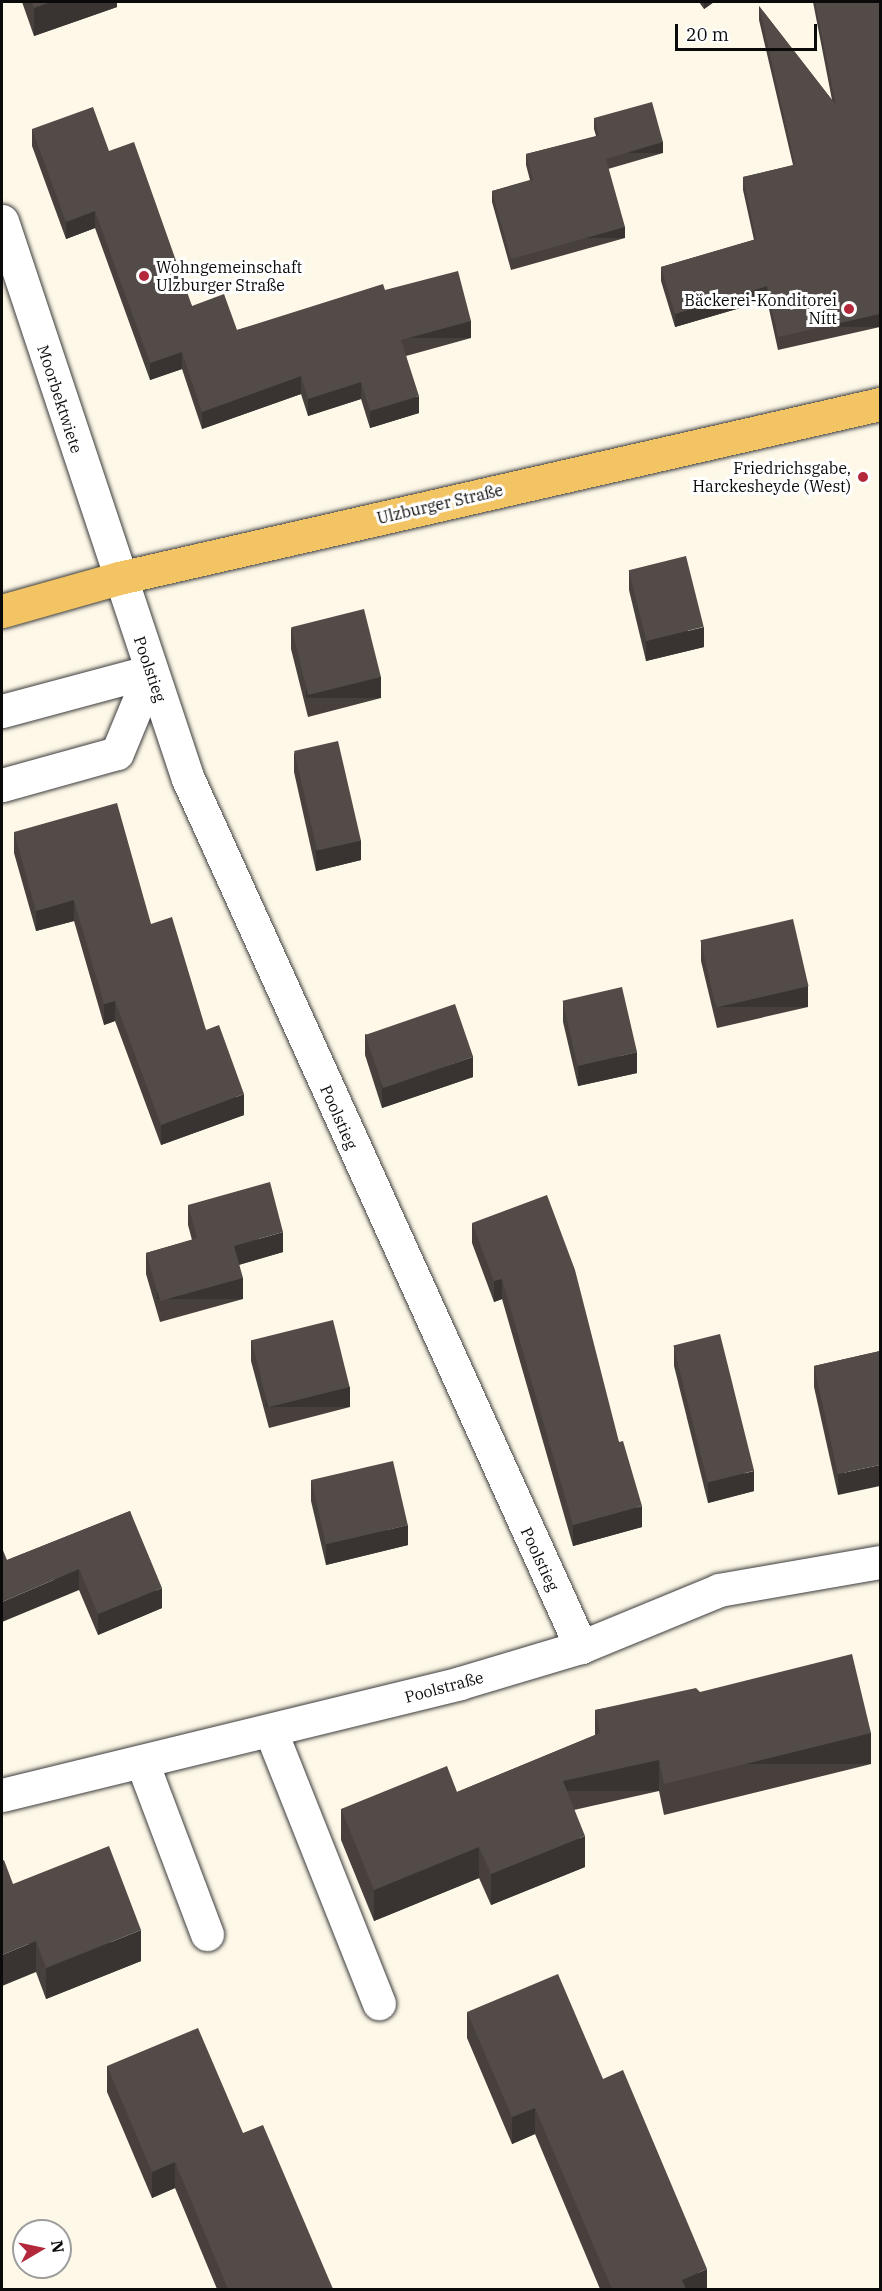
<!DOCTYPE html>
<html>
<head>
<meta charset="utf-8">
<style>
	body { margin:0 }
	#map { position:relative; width:882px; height:2291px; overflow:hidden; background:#fef8e8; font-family:"IBM Plex Serif",serif }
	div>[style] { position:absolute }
	.roads { filter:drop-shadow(0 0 2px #3d3d3d) drop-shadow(0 0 2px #3d3d3d) }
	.minor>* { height:33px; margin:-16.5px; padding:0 16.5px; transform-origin:16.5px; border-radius:16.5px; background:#fff }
	.major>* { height:33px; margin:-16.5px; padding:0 16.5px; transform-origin:16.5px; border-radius:16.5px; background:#f3c464 }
	.wall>* { inset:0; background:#47403d }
	.shaded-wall>* { inset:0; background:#393432; transform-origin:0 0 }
	.building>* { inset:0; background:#524b47; transform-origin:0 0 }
	.dots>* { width:16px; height:16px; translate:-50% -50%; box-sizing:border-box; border:3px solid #fff; border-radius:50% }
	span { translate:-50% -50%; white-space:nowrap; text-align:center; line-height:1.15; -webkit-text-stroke:6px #fff; paint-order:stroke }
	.poi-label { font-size:16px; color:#0a0a0a }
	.left { translate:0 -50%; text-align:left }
	.right { translate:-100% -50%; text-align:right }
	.street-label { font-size:16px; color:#0a0a0a }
	.frame { position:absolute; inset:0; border:3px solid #0a0a0a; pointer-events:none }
	.north { position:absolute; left:12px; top:2219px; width:60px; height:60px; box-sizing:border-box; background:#fff; border:2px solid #9d9d9d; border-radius:50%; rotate:81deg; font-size:16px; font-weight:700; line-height:24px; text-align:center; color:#0a0a0a }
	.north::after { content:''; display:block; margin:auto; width:21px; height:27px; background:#b3293b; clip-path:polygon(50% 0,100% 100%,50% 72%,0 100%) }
	.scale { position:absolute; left:675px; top:24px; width:142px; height:27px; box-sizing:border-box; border:3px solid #0a0a0a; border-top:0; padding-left:8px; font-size:18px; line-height:21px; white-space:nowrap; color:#0a0a0a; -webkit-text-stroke:4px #fff; paint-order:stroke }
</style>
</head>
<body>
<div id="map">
	<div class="roads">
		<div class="minor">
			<div style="left:2px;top:221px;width:588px;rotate:71.57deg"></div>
			<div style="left:188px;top:779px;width:953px;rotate:65.64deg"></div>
			<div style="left:2px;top:711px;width:154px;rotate:-15deg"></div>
			<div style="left:2px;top:785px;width:119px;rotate:-15.5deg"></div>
			<div style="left:117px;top:753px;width:89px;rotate:-67.5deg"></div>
			<div style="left:271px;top:1732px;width:292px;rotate:68.3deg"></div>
			<div style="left:142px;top:1762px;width:184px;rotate:69.3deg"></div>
			<div style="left:2px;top:1795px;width:471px;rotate:-13.7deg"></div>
			<div style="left:460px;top:1683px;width:126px;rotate:-16.6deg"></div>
			<div style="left:581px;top:1647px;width:149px;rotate:-22.4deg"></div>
			<div style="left:719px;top:1590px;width:163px;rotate:-9.9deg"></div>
		</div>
		<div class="major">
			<div style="left:2px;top:611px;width:122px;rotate:-15.8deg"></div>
			<div style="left:119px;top:578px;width:781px;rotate:-12.88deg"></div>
		</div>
	</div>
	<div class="wall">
		<div style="clip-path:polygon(22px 2px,117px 2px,117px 7px,34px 36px)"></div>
		<div style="clip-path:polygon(699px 2px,714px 2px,704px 9px)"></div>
		<div style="clip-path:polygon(813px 2px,880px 2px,880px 327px,778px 350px,767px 300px,675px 327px,661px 281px,661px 267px,754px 240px,743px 190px,743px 177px,793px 165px,759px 20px,759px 6px,832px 100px)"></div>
		<div style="clip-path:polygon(594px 118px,663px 153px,608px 169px,625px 238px,511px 270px,492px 202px,492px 191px,530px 180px,526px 165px,526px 154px,596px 136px,594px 129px)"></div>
		<div style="clip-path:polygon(32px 129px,109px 151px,192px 306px,237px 330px,385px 290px,471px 338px,406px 356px,419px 413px,370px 428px,361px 399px,308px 416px,301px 394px,202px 429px,182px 369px,150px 380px,95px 228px,66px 239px,32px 146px)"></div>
		<div style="clip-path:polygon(629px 570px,704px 647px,646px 661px,629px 590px)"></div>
		<div style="clip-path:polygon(291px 628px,381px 698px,308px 717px,291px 649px)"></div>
		<div style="clip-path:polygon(294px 752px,361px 860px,316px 871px,294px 772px)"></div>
		<div style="clip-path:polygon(14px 832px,151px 924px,206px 1030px,244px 1115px,161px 1145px,115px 1021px,104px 1025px,74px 921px,36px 931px,14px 853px)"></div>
		<div style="clip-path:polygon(701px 941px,808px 1007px,717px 1028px,701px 961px)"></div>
		<div style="clip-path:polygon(563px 1002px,637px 1073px,578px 1086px,563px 1022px)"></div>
		<div style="clip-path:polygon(365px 1034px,473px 1077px,382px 1108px,365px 1055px)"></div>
		<div style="clip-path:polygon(188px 1205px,283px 1252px,239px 1265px,243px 1299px,160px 1322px,146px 1274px,146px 1253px,192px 1240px,188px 1225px)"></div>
		<div style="clip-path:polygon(472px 1223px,619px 1442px,642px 1527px,573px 1546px,502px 1299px,494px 1302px,472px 1243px)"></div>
		<div style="clip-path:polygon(251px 1340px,350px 1407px,269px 1428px,251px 1361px)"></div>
		<div style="clip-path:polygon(674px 1346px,754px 1491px,708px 1503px,674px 1366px)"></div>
		<div style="clip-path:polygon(880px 1351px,838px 1495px,814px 1387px,814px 1366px)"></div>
		<div style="clip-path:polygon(311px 1480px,408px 1545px,326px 1565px,311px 1501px)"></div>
		<div style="clip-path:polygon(130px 1511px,162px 1608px,98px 1635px,79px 1590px,7px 1560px)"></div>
		<div style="clip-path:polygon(700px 1692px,871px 1764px,664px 1815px,659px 1791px,574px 1810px,585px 1867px,491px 1905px,479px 1878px,374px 1921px,341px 1840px,341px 1809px,457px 1792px,595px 1735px,595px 1710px)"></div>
		<div style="clip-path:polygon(13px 1884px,141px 1961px,46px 1999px,36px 1972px)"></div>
		<div style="clip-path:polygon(467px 2012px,603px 2079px,707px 2289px,600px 2289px,535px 2134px,512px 2144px,467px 2038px)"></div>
		<div style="clip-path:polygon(107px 2066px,243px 2133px,333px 2289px,217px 2289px,175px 2188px,152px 2198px,107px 2092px)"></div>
	</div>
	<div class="shaded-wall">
		<div style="clip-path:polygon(51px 2px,117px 2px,117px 7px,34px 36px,34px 8px)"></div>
		<div style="clip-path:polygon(704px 2px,714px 2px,704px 9px)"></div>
		<div style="left:663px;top:142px;width:11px;height:59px;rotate:90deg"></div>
		<div style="clip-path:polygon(95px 211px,95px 228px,66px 239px,66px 222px)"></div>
		<div style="left:625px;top:227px;width:11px;height:118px;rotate:90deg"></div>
		<div style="clip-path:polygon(767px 286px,767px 300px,675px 327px,675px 314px)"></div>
		<div style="left:880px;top:314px;width:13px;height:105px;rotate:90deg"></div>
		<div style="left:471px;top:321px;width:17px;height:73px;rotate:90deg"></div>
		<div style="clip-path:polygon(182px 352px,182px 369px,150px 380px,150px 363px)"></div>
		<div style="clip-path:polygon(301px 376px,301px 394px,202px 429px,202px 412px)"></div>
		<div style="clip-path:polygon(361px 382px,361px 399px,308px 416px,308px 399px)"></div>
		<div style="clip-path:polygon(419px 396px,419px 413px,370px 428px,370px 411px)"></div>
		<div style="clip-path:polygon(704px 627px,704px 647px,646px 661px,646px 641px)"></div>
		<div style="left:381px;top:677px;width:21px;height:75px;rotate:90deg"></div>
		<div style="clip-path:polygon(361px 840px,361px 860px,316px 871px,316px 850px)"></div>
		<div style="clip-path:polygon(74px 900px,74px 921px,36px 931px,36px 911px)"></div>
		<div style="left:808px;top:986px;width:21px;height:93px;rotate:90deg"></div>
		<div style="clip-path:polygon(115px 1001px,115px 1021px,104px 1025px,104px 1004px)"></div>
		<div style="clip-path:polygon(637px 1052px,637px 1073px,578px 1086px,578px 1066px)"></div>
		<div style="clip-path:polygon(473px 1057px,473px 1077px,382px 1108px,382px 1087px)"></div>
		<div style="clip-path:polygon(244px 1094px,244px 1115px,161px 1145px,161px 1125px)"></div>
		<div style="clip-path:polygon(283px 1232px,283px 1252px,234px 1266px,234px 1246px)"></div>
		<div style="left:243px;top:1278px;width:21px;height:86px;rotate:90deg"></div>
		<div style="clip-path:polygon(502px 1279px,502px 1299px,494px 1302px,494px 1281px)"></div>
		<div style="left:350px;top:1387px;width:20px;height:84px;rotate:90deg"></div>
		<div style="clip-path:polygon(880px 1465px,880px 1486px,838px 1495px,838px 1474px)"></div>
		<div style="clip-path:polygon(754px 1471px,754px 1491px,708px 1503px,708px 1482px)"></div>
		<div style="clip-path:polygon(642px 1506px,642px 1527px,573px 1546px,573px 1525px)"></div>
		<div style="clip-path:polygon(408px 1525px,408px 1545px,326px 1565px,326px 1544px)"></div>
		<div style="clip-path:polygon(79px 1569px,79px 1590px,2px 1622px,2px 1602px)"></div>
		<div style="clip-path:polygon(162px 1588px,162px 1608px,98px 1635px,98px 1614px)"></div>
		<div style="left:871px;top:1733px;width:31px;height:213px;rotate:90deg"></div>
		<div style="left:659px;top:1760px;width:31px;height:98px;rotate:90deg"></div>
		<div style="clip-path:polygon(585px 1836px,585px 1867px,491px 1905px,491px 1874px)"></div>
		<div style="clip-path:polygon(479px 1847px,479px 1878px,374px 1921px,374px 1890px)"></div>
		<div style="clip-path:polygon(141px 1930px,141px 1961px,46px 1999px,46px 1968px)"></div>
		<div style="clip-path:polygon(36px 1941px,36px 1972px,2px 1986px,2px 1955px)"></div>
		<div style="clip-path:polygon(535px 2108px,535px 2134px,512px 2144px,512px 2117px)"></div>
		<div style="clip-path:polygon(175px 2162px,175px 2188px,152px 2198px,152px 2172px)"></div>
		<div style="clip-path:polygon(707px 2269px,707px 2289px,682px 2289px,682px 2280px)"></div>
	</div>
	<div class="building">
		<div style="clip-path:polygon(31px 2px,51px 2px,34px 8px)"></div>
		<div style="clip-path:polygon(815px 2px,880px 2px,880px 314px,778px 337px,767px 286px,675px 314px,661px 267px,756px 239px,743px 177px,795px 165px,759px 6px,836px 105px)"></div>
		<div style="clip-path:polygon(652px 102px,663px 142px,606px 159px,625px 227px,511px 259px,492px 191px,533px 180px,526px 154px,599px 136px,594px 118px)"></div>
		<div style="clip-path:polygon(93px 107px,109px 151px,134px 142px,192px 306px,224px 294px,237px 330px,383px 284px,385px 290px,458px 271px,471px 321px,401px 340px,419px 396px,370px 411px,361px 382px,308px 399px,301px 376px,202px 412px,182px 352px,150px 363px,95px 211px,66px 222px,32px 129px)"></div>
		<div style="left:686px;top:556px;width:73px;height:59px;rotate:76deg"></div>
		<div style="left:364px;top:609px;width:70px;height:75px;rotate:76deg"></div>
		<div style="left:338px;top:741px;width:102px;height:45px;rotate:77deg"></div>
		<div style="clip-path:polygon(117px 803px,151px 924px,172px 917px,206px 1030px,219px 1025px,244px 1094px,161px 1125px,115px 1001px,104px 1004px,74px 900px,36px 911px,14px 832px)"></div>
		<div style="left:793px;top:919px;width:69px;height:95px;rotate:77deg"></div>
		<div style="left:622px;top:987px;width:67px;height:61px;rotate:77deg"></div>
		<div style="left:455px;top:1004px;width:56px;height:95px;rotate:71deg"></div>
		<div style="clip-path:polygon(270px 1182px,283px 1232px,234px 1246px,243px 1278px,160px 1301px,146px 1253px,197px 1238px,188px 1205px)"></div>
		<div style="clip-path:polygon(547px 1195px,575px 1270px,619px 1442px,623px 1441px,642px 1506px,573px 1525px,502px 1279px,494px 1281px,472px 1223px)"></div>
		<div style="left:333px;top:1320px;width:69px;height:84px;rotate:76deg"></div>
		<div style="left:720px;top:1334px;width:141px;height:48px;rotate:76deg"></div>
		<div style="clip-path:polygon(880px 1351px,880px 1465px,838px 1474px,814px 1366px)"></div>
		<div style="left:393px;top:1461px;width:66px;height:84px;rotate:77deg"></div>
		<div style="clip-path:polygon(130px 1511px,162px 1588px,98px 1614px,79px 1569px,2px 1602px,2px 1548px,7px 1560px)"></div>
		<div style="clip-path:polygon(852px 1654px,871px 1733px,664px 1784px,659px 1760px,563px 1781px,585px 1836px,491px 1874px,479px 1847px,374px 1890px,341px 1809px,447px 1766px,457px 1792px,600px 1733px,595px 1710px,696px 1688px,700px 1692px)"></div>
		<div style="clip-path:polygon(109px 1846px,141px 1930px,46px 1968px,36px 1941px,2px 1955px,2px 1861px,4px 1860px,13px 1884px)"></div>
		<div style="clip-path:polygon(558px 1974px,603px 2079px,623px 2070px,707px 2269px,682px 2280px,686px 2289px,612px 2289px,535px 2108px,512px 2117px,467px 2012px)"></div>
		<div style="clip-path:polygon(198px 2028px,243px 2133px,263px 2125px,333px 2289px,228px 2289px,175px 2162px,152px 2172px,107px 2066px)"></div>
	</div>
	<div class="dots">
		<div style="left:144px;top:276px;background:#b3293b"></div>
		<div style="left:849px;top:309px;background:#b3293b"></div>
		<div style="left:863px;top:477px;background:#b3293b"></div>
	</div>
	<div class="poi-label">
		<span class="left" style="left:156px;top:276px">Wohngemeinschaft<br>Ulzburger Straße</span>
		<span class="right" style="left:837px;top:309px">Bäckerei-Konditorei<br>Nitt</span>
		<span class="right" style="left:851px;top:477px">Friedrichsgabe,<br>Harckesheyde (West)</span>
	</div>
	<div class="street-label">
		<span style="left:60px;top:399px;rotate:72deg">Moorbektwiete</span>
		<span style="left:440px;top:504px;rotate:-13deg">Ulzburger Straße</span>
		<span style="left:150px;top:669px;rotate:71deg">Poolstieg</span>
		<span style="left:339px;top:1117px;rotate:66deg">Poolstieg</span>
		<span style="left:540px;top:1559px;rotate:65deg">Poolstieg</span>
		<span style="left:444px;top:1687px;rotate:-15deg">Poolstraße</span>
	</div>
	<div class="frame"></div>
	<div class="north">N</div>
	<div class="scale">20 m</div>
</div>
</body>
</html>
